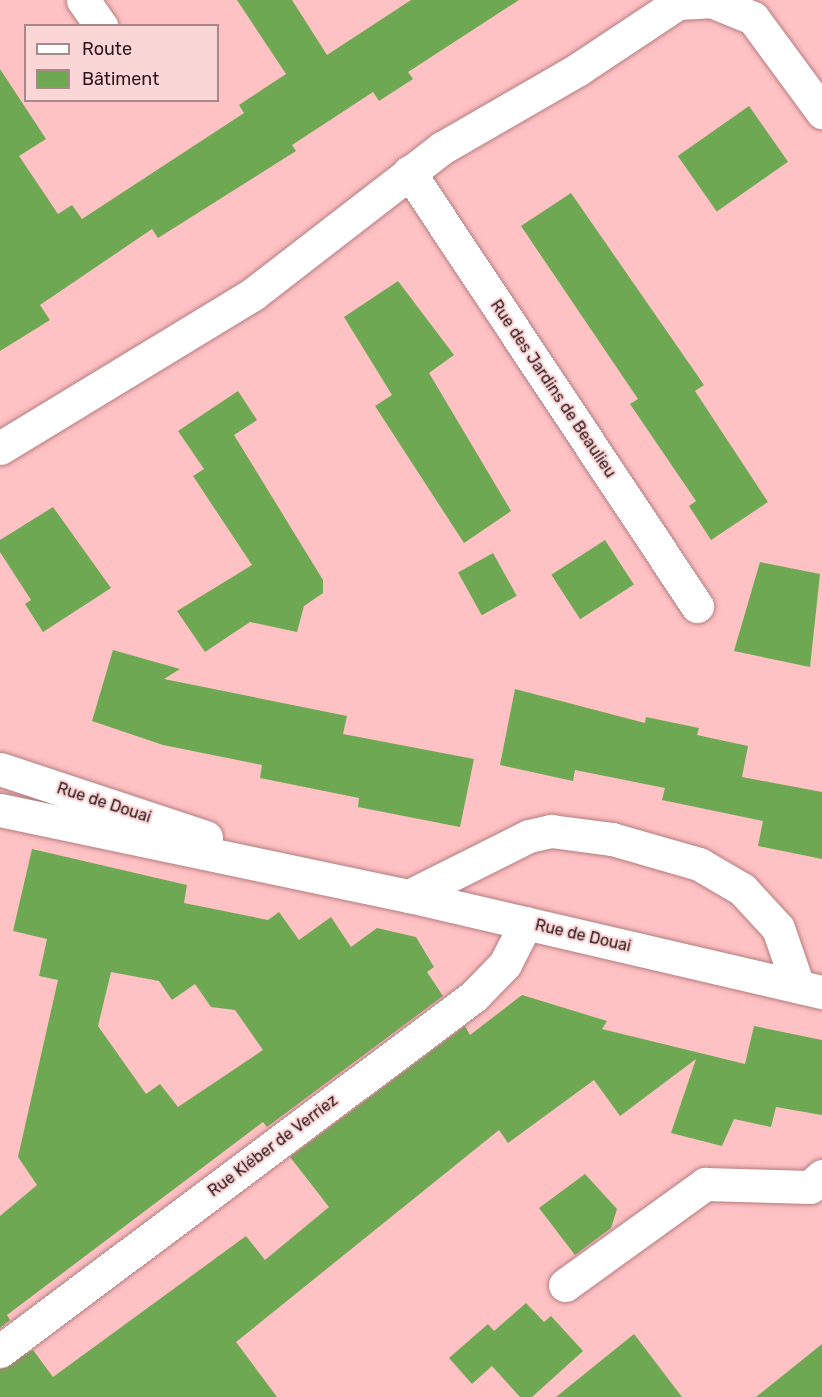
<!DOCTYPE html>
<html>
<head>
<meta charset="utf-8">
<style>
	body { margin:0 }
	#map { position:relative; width:822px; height:1397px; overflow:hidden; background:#fec1c4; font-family:Rubik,sans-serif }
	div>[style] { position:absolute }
	.building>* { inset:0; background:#6ea852; transform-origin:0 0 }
	.roads { filter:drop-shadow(0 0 2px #b47d7f) drop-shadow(0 0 2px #b47d7f) }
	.minor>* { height:33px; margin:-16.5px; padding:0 16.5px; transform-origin:16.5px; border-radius:16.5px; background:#fff }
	span { translate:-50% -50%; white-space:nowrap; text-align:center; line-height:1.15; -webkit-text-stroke:4.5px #fbd6d7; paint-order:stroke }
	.street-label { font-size:16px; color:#2c1618 }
	.legend { position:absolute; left:24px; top:24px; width:195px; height:78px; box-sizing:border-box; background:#fbd6d7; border:2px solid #a8898b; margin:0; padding:8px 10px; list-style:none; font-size:18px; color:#2c1618 }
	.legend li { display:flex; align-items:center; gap:12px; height:30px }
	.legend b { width:30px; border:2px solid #a8898b }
</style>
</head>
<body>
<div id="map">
	<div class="building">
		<div style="clip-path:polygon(237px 0,292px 0,327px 55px,411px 0,519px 0,408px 72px,413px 79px,379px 101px,373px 92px,292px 145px,296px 151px,158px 238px,152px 229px,40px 305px,50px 320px,0 351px,0 69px,46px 139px,19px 156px,58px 214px,72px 205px,82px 219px,244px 113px,239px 105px,286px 74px)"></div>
		<div style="left:749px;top:106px;width:68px;height:87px;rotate:55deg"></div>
		<div style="clip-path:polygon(571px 193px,704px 385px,695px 391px,768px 502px,711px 540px,689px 506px,696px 501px,630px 404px,638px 399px,521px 226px)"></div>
		<div style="clip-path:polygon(398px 281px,454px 355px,429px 373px,511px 511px,464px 543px,375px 406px,392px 395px,344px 317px)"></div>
		<div style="clip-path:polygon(238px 391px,257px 420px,234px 435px,323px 580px,323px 593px,304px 606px,297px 632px,250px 622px,205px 652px,177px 611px,252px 565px,193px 476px,204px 469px,178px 431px)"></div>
		<div style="clip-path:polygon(53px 507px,111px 588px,43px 632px,25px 604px,31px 600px,0 552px,0 540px)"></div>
		<div style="left:605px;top:540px;width:53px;height:64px;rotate:57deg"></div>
		<div style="left:493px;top:553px;width:49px;height:40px;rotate:61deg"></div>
		<div style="clip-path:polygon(760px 562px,820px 574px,810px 667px,734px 651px)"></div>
		<div style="clip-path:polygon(113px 650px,180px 669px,164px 679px,347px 716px,343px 734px,474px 759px,460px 827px,358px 807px,359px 798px,260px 778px,262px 765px,163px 745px,92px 721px)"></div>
		<div style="clip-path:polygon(515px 689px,645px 723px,646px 717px,699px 728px,697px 735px,748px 746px,742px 777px,822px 792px,822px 859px,758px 846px,763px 821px,662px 800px,665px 788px,575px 770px,573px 781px,500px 765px)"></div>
		<div style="clip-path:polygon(evenodd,32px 849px,187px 885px,184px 903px,268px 920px,279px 912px,299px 940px,331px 917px,351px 947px,377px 928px,416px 937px,434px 967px,427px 972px,443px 996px,267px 1127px,263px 1122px,7px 1315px,10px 1320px,0 1328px,0 1216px,37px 1185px,18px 1157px,58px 980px,39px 976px,47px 939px,13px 931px,32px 849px,111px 972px,159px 981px,172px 1000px,195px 984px,211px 1007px,235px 1010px,263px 1050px,178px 1107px,160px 1084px,146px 1094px,98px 1026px,111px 972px)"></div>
		<div style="clip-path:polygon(522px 995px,607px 1021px,602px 1029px,745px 1064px,754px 1026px,822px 1040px,822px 1115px,776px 1107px,771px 1127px,734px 1119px,722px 1146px,671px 1133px,696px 1059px,620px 1116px,594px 1080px,508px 1143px,499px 1130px,236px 1342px,277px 1397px,0 1397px,0 1369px,33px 1350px,53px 1377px,246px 1236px,265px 1260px,329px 1207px,290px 1157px,465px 1026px,470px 1035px)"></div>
		<div style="clip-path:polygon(585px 1174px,617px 1209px,611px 1228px,575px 1255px,539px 1208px)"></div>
		<div style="clip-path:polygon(526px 1303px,544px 1322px,551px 1316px,583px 1351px,532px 1397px,520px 1397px,492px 1366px,472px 1384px,449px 1358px,488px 1324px,494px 1331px)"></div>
		<div style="clip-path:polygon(634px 1334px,682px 1397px,556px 1397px)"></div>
		<div style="clip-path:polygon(822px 1344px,822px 1397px,756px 1397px)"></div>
	</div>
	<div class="roads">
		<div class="minor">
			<div style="left:83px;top:0;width:32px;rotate:55deg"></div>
			<div style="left:409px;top:172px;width:521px;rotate:56.43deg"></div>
			<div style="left:0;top:448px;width:296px;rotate:-31.3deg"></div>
			<div style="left:253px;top:294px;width:239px;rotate:-37.7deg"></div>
			<div style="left:442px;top:148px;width:156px;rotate:-30deg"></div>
			<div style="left:577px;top:70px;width:121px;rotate:-33.6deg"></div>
			<div style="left:678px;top:3px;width:33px;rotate:-3deg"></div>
			<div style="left:711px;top:1px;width:45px;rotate:22deg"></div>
			<div style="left:753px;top:18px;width:117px;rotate:53.7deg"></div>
			<div style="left:0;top:769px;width:217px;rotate:18.3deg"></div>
			<div style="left:0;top:810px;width:418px;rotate:11.9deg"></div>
			<div style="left:409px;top:896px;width:424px;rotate:13.1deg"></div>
			<div style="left:409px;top:896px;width:134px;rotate:-26.6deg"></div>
			<div style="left:529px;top:836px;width:23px;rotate:-13deg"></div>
			<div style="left:551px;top:831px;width:62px;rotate:7.5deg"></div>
			<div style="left:612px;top:839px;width:91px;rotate:16deg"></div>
			<div style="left:699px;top:864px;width:50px;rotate:30.2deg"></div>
			<div style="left:742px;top:889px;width:53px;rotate:47.3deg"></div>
			<div style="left:778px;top:928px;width:61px;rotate:71deg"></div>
			<div style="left:565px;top:1285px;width:173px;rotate:-35.8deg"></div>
			<div style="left:705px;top:1184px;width:105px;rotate:1.6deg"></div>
			<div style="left:810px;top:1187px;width:16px;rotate:-43deg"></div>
			<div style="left:0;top:1351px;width:592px;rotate:-36.83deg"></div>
			<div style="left:474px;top:996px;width:45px;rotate:-45.9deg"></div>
			<div style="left:505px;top:964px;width:46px;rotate:-62.9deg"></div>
		</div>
	</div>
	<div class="street-label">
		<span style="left:553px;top:389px;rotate:56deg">Rue des Jardins de Beaulieu</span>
		<span style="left:104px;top:803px;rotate:18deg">Rue de Douai</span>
		<span style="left:583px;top:936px;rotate:13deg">Rue de Douai</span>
		<span style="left:273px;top:1146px;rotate:-37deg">Rue Kléber de Verriez</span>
	</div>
	<ul class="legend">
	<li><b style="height:8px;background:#fff"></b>Route</li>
	<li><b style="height:16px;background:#6ea852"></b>Bâtiment</li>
	</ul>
</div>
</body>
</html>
